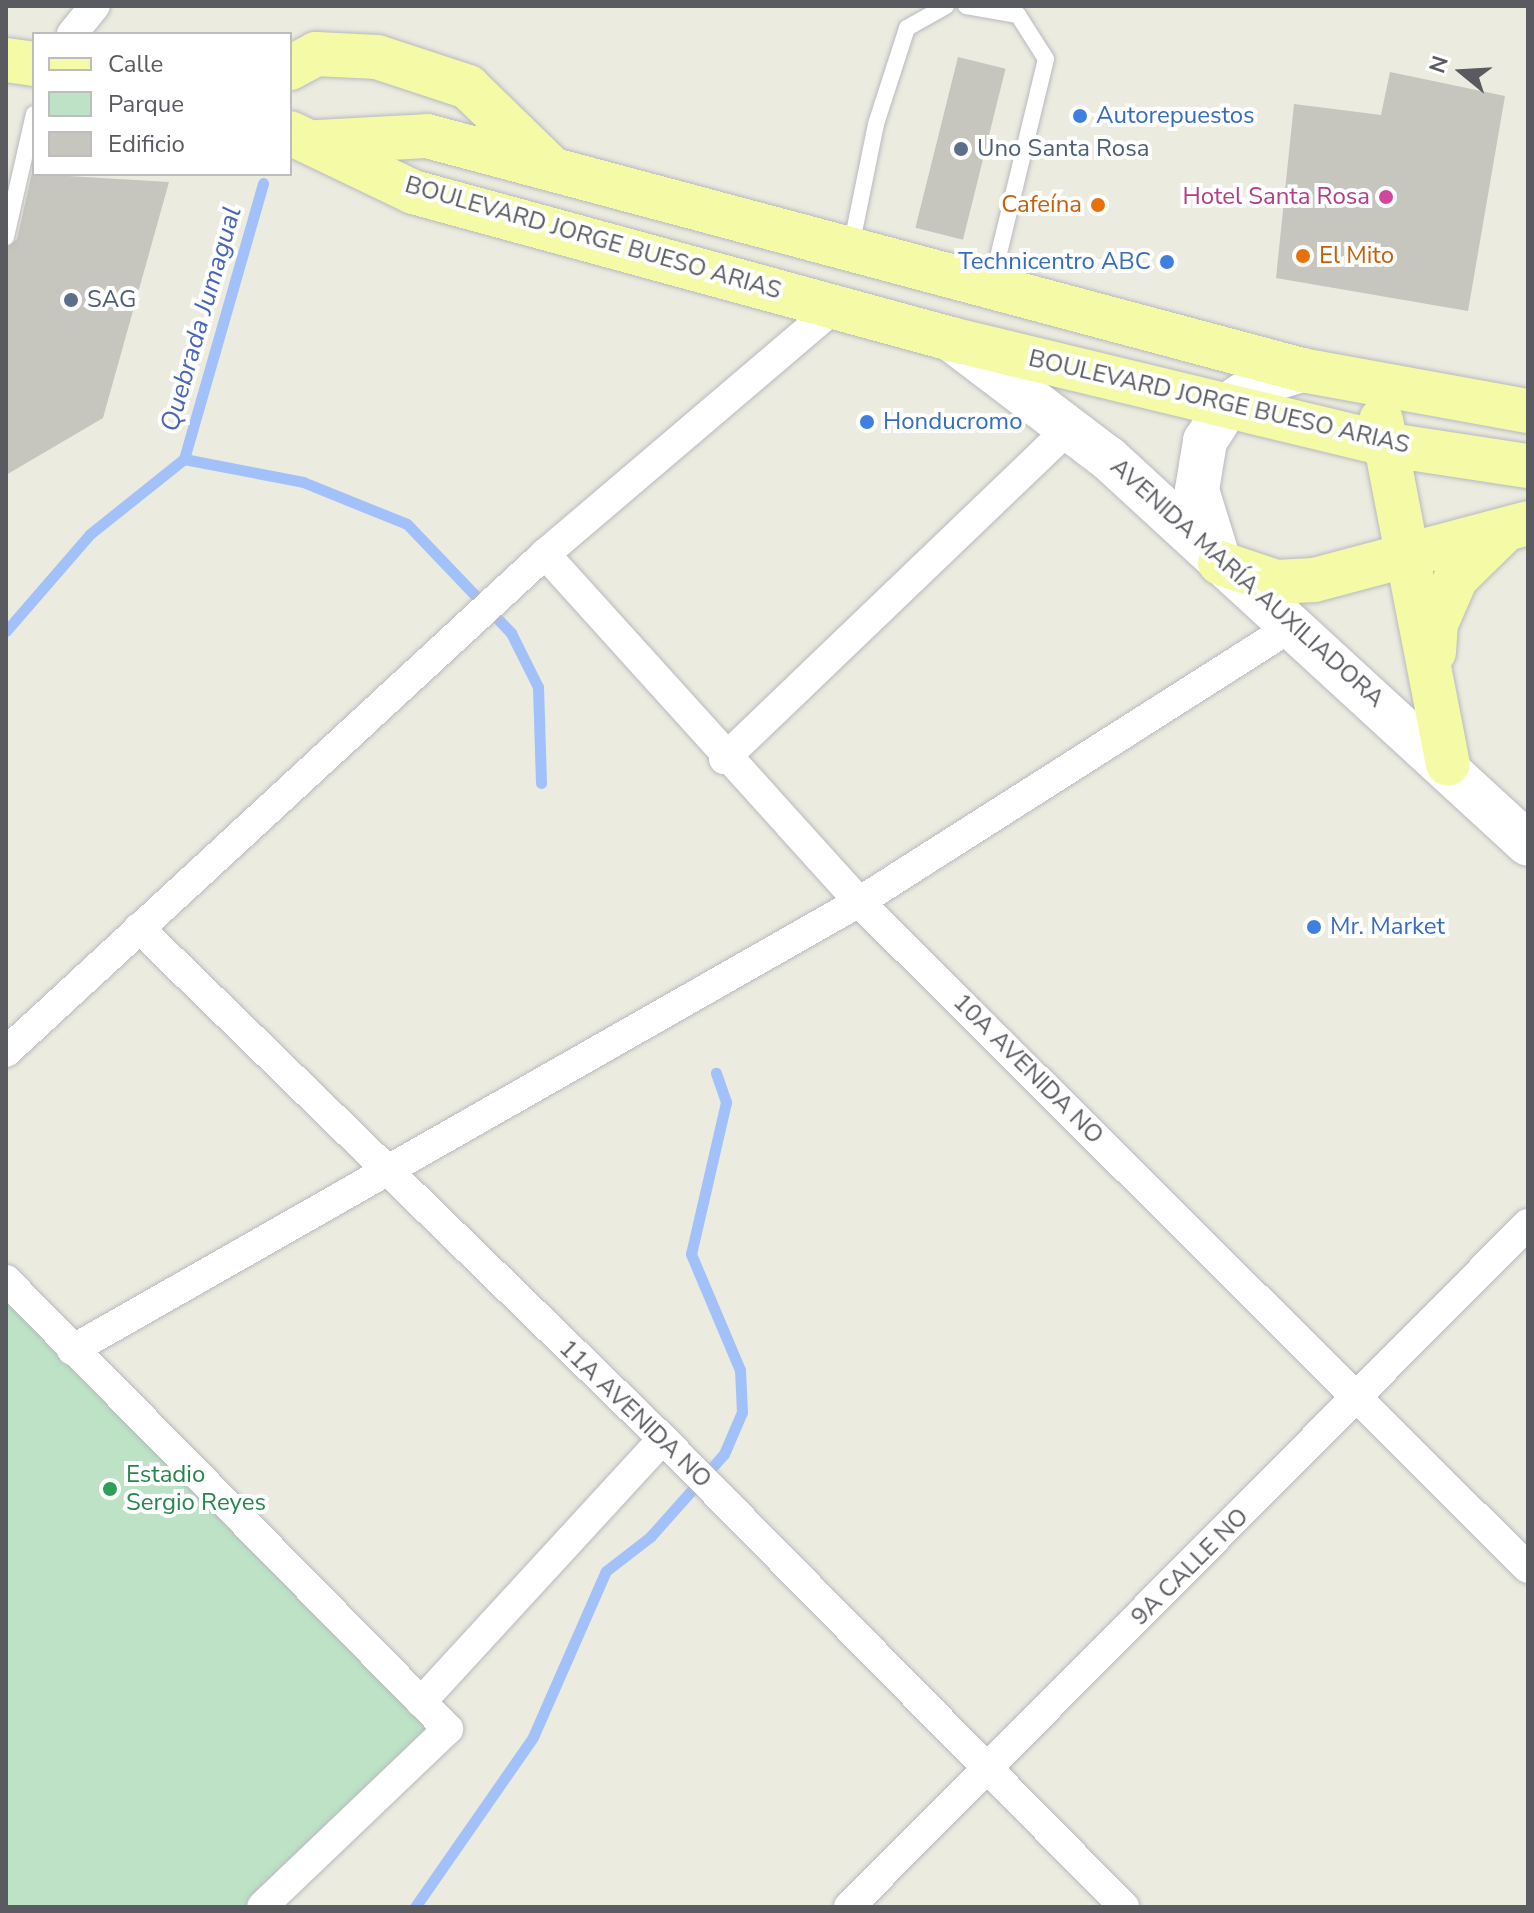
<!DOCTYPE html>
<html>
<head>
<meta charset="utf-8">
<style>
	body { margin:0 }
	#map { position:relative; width:1534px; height:1913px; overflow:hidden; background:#ebebe0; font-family:"Nunito Sans",sans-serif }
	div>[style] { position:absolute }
	.green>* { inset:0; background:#bde2c5 }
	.stream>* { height:11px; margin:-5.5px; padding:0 5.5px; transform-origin:5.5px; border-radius:5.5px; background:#a2c0f9 }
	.building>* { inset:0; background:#c6c5be; transform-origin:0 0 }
	.roads { filter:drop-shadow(0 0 2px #b8b9be) drop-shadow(0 0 2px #b8b9be) }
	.lane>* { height:16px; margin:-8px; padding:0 8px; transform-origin:8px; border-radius:8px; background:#fff }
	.street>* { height:30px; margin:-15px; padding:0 15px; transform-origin:15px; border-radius:15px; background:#fff }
	.secondary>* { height:44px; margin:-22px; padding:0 22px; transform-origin:22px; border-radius:22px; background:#fff }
	.primary>* { height:44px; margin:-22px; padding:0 22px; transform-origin:22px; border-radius:22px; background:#f5faa7 }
	.dots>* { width:22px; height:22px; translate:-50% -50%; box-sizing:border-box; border:4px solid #fff; border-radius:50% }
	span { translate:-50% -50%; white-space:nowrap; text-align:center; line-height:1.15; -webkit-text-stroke:8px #fff; paint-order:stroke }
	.shop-label { font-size:24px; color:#366cbe }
	.left { translate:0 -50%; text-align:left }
	.right { translate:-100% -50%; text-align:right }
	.service-label { font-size:24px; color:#4e5e75 }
	.hotel-label { font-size:24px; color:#b23c85 }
	.food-label { font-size:24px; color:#c56008 }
	.street-label { font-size:24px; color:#595b60 }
	.leisure-label { font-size:24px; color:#27864d }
	.water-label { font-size:26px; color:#4766ba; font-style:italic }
	.frame { position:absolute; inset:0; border:8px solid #595b60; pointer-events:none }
	.legend { position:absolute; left:32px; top:32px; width:260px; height:144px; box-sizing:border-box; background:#fff; border:2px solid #bdbdbf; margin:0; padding:10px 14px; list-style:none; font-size:24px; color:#595b60 }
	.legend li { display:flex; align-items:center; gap:16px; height:40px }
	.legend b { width:40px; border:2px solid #bdbdbf }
	.north { position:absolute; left:1422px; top:32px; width:80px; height:80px; -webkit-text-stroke:6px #fff; paint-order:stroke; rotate:288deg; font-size:22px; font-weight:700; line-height:32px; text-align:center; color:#595b60 }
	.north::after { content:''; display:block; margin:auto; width:28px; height:36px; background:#595b60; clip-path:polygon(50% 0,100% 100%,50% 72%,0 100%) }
</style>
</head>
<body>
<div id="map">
	<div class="green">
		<div style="clip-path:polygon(6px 1276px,448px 1729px,262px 1907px,6px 1907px)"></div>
	</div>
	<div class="stream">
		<div style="left:184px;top:459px;width:121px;rotate:10.9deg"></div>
		<div style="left:303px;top:482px;width:112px;rotate:22deg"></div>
		<div style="left:407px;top:524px;width:151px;rotate:46.3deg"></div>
		<div style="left:511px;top:633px;width:60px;rotate:63.4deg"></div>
		<div style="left:538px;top:687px;width:96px;rotate:88.2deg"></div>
		<div style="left:6px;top:631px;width:128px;rotate:-49.1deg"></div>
		<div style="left:90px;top:534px;width:120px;rotate:-38.6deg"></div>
		<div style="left:184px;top:459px;width:287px;rotate:-74deg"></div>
		<div style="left:415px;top:1907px;width:207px;rotate:-55.2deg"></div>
		<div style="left:533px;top:1737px;width:181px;rotate:-66.3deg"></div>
		<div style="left:606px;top:1571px;width:56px;rotate:-37.7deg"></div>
		<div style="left:650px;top:1537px;width:111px;rotate:-48.3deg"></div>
		<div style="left:724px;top:1454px;width:46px;rotate:-66.8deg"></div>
		<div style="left:742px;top:1412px;width:42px;rotate:-92.7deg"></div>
		<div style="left:740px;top:1370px;width:126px;rotate:-112.9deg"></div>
		<div style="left:691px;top:1254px;width:156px;rotate:-77deg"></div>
		<div style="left:726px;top:1102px;width:31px;rotate:-109deg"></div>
	</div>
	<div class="building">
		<div style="left:958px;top:57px;width:49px;height:176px;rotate:14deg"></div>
		<div style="clip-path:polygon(1390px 72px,1505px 96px,1468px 311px,1276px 278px,1294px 104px,1381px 115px)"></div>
		<div style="clip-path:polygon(34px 164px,34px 174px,169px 182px,103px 418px,6px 475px,6px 248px,17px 239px)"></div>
	</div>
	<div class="roads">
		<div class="lane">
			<div style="left:966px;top:6px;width:53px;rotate:9.8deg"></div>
			<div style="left:1018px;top:15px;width:52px;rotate:57.5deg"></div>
			<div style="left:1046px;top:59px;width:234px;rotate:103.6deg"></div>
			<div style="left:6px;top:237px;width:126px;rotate:-77.2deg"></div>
			<div style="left:851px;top:247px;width:126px;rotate:-78.5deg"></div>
			<div style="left:876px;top:124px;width:101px;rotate:-72.1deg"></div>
			<div style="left:907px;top:28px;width:45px;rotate:-29.4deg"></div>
		</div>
		<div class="street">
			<div style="left:72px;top:34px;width:36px;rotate:-51deg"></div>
			<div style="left:545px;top:554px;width:469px;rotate:47.9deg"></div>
			<div style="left:859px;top:902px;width:944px;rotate:44.87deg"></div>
			<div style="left:724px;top:759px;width:478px;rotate:-43.8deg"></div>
			<div style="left:139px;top:928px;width:732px;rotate:44.28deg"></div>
			<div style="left:663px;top:1439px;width:657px;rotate:45.43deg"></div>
			<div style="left:6px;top:1052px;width:734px;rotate:-42.74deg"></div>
			<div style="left:545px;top:554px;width:381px;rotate:-40.4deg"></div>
			<div style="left:6px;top:1280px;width:630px;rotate:45.45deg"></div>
			<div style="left:448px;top:1729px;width:257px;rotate:136.3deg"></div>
			<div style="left:72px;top:1350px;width:906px;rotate:-29.65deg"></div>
			<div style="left:859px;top:902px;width:516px;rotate:-32.49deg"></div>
			<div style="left:421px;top:1702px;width:357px;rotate:-47.4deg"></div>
			<div style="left:849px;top:1907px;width:963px;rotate:-45.17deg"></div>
		</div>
		<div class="secondary">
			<div style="left:951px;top:339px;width:197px;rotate:37.2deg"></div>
			<div style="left:1108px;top:458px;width:570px;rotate:42.58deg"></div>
			<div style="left:1218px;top:558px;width:71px;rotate:-107.2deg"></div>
			<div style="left:1197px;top:490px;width:50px;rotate:-80.7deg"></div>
			<div style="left:1205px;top:441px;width:43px;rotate:-57.4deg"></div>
			<div style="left:1228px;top:405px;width:41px;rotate:-34.1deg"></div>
			<div style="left:1262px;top:382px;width:42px;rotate:-16.7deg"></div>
		</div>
		<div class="primary">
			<div style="left:6px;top:60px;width:28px;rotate:8deg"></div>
			<div style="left:290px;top:68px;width:30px;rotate:-28deg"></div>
			<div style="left:316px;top:54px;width:61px;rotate:2.8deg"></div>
			<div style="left:377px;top:57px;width:96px;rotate:18.2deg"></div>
			<div style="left:468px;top:87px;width:117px;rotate:44.3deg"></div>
			<div style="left:290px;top:133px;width:136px;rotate:25.6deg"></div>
			<div style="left:413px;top:192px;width:558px;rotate:15.28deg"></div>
			<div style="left:951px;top:339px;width:452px;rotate:13.6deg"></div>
			<div style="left:1390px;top:445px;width:140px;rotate:8.7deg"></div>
			<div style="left:317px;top:142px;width:110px;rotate:-3.1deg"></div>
			<div style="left:427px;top:136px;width:906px;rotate:14.97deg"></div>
			<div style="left:1302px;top:370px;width:230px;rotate:10.3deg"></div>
			<div style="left:1381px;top:420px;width:350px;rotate:79deg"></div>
			<div style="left:1220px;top:563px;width:59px;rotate:18.7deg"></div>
			<div style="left:1276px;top:582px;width:38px;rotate:-3deg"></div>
			<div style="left:1314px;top:580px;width:221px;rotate:-14.9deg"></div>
			<div style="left:1434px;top:652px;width:28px;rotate:-86deg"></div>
			<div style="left:1436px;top:624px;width:50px;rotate:-66.5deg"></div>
			<div style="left:1456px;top:578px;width:69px;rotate:-44.4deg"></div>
		</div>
	</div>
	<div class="dots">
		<div style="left:1080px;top:116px;background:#3f7fe0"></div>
		<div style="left:961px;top:149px;background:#5c6f8a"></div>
		<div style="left:1386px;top:197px;background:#d1479c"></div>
		<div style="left:1098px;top:205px;background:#e8710a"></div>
		<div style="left:1303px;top:256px;background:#e8710a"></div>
		<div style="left:1167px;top:262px;background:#3f7fe0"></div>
		<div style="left:71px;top:300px;background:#5c6f8a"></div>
		<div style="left:867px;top:422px;background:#3f7fe0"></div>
		<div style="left:1314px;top:927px;background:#3f7fe0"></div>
		<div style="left:110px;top:1489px;background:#2e9e5b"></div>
	</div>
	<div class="shop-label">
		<span class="left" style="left:1096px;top:116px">Autorepuestos</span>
		<span class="right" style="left:1151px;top:262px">Technicentro ABC</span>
		<span class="left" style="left:883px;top:422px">Honducromo</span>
		<span class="left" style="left:1330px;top:927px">Mr. Market</span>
	</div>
	<div class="service-label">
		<span class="left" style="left:977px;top:149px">Uno Santa Rosa</span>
		<span class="left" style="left:87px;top:300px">SAG</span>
	</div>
	<div class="hotel-label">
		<span class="right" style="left:1370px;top:197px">Hotel Santa Rosa</span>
	</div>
	<div class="food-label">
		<span class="right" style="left:1082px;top:205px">Cafeína</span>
		<span class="left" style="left:1319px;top:256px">El Mito</span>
	</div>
	<div class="street-label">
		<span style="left:593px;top:238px;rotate:16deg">BOULEVARD JORGE BUESO ARIAS</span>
		<span style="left:1219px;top:402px;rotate:13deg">BOULEVARD JORGE BUESO ARIAS</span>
		<span style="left:1247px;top:583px;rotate:42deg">AVENIDA MARÍA AUXILIADORA</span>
		<span style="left:1028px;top:1069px;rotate:45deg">10A AVENIDA NO</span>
		<span style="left:635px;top:1414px;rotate:44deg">11A AVENIDA NO</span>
		<span style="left:1190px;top:1567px;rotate:-45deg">9A CALLE NO</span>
	</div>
	<div class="leisure-label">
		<span class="left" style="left:126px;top:1489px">Estadio<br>Sergio Reyes</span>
	</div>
	<div class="water-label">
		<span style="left:201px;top:319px;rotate:-74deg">Quebrada Jumagual</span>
	</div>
	<div class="frame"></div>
	<ul class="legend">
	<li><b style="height:10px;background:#f5faa7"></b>Calle</li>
	<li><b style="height:22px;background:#bde2c5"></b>Parque</li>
	<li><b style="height:22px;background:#c6c5be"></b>Edificio</li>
	</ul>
	<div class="north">N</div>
</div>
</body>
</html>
